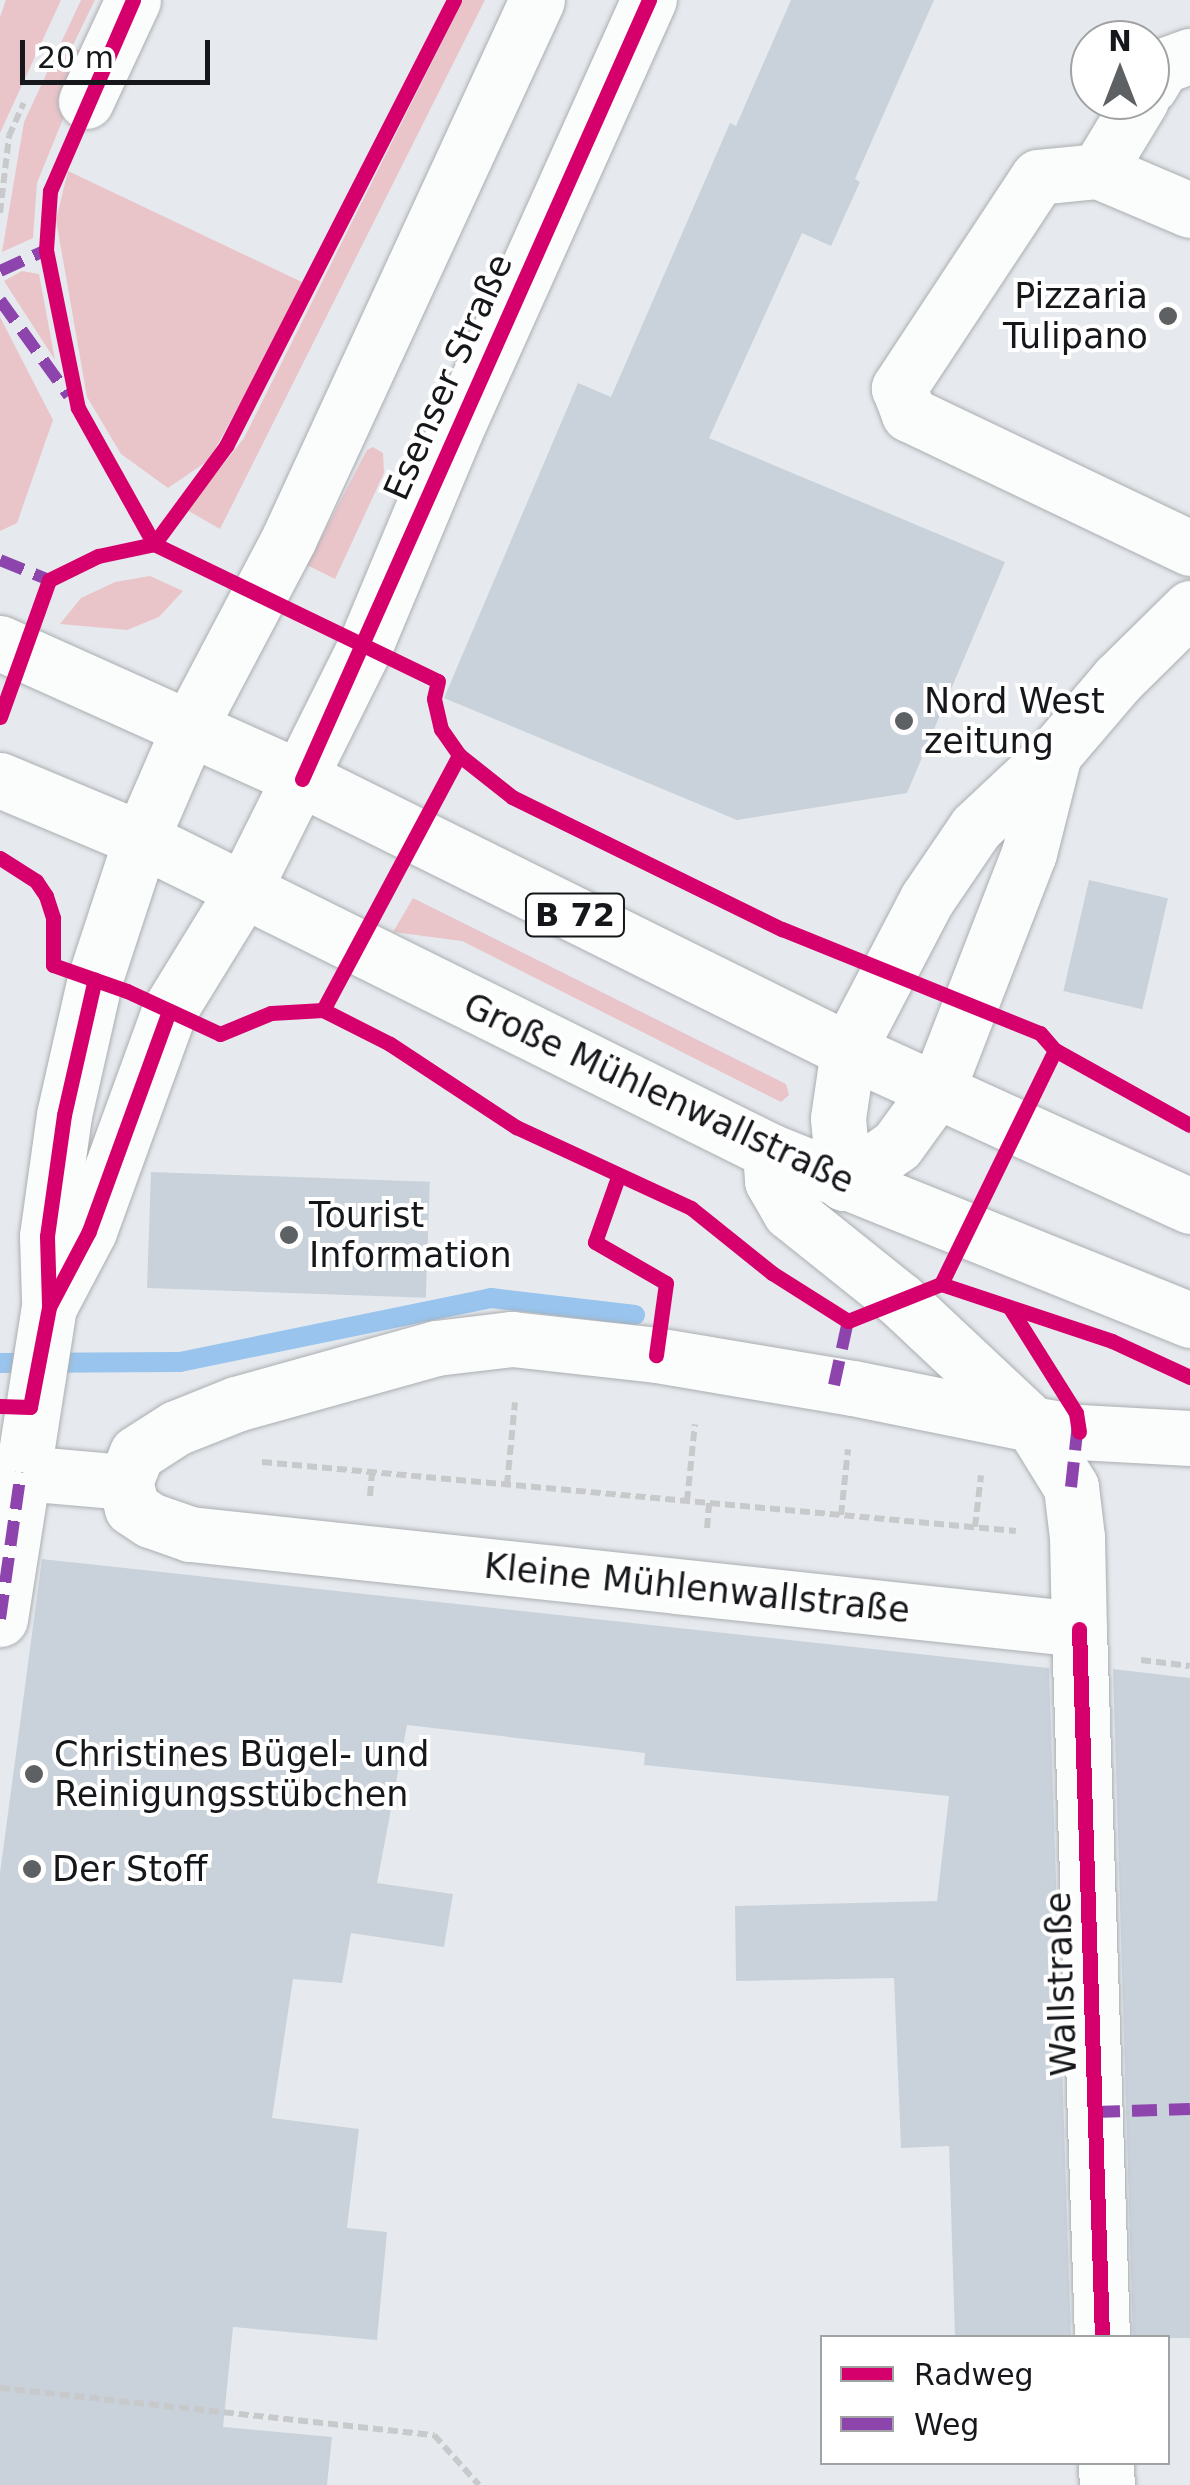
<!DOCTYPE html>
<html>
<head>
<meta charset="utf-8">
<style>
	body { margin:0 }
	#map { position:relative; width:1190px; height:2485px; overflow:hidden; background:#e6eaee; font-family:"DejaVu Sans",sans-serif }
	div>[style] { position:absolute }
	.green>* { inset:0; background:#e9c5ca }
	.stream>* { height:20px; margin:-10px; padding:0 10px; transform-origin:10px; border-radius:10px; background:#98c4ed }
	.building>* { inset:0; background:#c9d2db; transform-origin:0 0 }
	.path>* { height:6px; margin-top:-3px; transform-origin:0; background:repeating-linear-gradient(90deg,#c8c9ca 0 10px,transparent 0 15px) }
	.roads { filter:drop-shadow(0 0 2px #abaeb1) drop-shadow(0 0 2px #abaeb1) }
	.minor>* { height:55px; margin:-27.5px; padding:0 27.5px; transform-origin:27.5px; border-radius:27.5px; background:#fbfcfc }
	.major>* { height:55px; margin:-27.5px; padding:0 27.5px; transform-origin:27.5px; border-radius:27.5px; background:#fbfcfc }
	.quiet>* { height:12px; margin-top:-6px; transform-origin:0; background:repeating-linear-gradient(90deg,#8e44ad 0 25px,transparent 0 37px) }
	.cycleway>* { height:15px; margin:-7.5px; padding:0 7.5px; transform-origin:7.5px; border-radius:7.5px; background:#d6006c }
	.dots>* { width:28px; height:28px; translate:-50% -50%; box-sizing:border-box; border:5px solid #fff; border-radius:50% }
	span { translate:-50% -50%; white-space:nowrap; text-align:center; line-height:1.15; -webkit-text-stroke:8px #fff; paint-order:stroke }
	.shield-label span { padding:2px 8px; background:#fff; border:2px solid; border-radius:8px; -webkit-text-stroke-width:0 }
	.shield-label { font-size:32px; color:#15171a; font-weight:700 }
	.poi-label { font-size:35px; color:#15171a }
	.right { translate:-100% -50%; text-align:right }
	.left { translate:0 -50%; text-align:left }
	.street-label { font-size:35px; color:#15171a }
	.legend { position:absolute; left:820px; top:2335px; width:350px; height:130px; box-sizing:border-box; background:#fff; border:2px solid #a1a2a3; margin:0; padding:12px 18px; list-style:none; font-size:30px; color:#15171a }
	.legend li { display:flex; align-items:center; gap:20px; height:50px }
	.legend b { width:50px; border:2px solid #a1a2a3 }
	.north { position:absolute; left:1070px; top:20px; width:100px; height:100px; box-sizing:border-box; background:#fff; border:2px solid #a1a2a3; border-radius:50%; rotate:0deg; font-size:28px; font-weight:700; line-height:40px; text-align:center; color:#15171a }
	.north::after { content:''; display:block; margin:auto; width:35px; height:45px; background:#5e6164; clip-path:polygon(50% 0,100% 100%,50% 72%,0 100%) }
	.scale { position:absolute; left:20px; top:40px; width:190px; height:45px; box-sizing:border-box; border:5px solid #15171a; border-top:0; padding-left:12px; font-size:30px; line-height:35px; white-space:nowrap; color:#15171a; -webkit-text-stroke:8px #fff; paint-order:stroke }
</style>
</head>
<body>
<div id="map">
	<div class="green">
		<div style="clip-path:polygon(6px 0,61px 0,0 133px,0 17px)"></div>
		<div style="clip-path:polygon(81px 0,95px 0,72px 47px,89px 55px,37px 183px,33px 238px,2px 252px,24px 122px)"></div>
		<div style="clip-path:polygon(463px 0,485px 0,220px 529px,187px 510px,244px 438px)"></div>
		<div style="clip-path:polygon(68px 171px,306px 284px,209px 460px,168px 488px,121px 454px,87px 397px,56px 220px)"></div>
		<div style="clip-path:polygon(22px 271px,39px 274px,55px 360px,4px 281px)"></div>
		<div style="clip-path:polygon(0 317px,53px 420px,17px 523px,0 531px)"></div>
		<div style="clip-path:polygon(373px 447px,383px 453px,384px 473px,335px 579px,307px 565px,367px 450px)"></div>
		<div style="clip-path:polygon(150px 576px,183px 591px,159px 617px,127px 630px,60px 624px,81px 598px,115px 582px)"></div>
		<div style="clip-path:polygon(413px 898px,786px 1084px,789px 1095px,781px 1102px,462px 941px,393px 932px)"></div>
	</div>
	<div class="stream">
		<div style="left:0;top:1363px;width:180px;rotate:-0.3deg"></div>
		<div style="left:180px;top:1362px;width:318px;rotate:-11.6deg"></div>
		<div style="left:491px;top:1298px;width:145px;rotate:6.7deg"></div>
	</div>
	<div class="building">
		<div style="clip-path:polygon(791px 0,934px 0,855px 179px,860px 182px,831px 246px,802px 233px,709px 438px,1005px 562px,907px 793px,737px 820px,444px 698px,578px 383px,611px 397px,730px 123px,736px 126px)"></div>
		<div style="left:1089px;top:880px;width:81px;height:114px;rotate:13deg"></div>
		<div style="left:151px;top:1172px;width:279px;height:116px;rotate:2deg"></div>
		<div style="clip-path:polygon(42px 1559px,1049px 1668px,1071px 2338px,955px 2338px,949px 2146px,901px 2148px,894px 1978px,736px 1981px,735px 1906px,937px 1901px,949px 1796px,644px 1765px,645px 1753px,407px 1725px,377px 1883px,453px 1894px,444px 1947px,351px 1933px,342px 1983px,293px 1979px,272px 2118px,359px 2129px,347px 2228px,387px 2232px,377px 2340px,233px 2327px,223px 2427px,332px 2437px,327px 2485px,0 2485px,0 1873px)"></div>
		<div style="clip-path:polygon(1113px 1669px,1190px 1678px,1190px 2338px,1133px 2338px)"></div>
	</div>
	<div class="path">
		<div style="left:0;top:213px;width:78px;rotate:-83.3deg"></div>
		<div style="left:9px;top:136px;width:36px;rotate:-66deg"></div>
		<div style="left:262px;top:1462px;width:757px;rotate:5.23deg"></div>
		<div style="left:507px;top:1485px;width:83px;rotate:-84.5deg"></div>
		<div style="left:370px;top:1496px;width:24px;rotate:-85deg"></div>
		<div style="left:687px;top:1501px;width:77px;rotate:-84.1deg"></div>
		<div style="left:841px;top:1515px;width:66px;rotate:-83.9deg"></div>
		<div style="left:975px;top:1527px;width:52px;rotate:-83.4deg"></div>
		<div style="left:707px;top:1528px;width:25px;rotate:-85deg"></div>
		<div style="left:1141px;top:1660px;width:49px;rotate:7deg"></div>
		<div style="left:0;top:2388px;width:437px;rotate:6.2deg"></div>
		<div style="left:434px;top:2435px;width:67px;rotate:48deg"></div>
	</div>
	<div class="roads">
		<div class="minor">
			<div style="left:1150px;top:86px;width:23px;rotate:-59deg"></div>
			<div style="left:1162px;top:66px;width:30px;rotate:-20deg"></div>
			<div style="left:86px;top:101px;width:111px;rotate:-65deg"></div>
			<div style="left:1098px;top:171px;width:83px;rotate:-58.8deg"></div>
			<div style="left:1190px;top:210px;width:100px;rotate:-157deg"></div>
			<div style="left:1098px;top:171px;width:60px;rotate:174.3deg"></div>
			<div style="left:1038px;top:177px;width:253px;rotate:123.4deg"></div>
			<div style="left:899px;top:388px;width:28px;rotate:69deg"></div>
			<div style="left:909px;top:414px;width:311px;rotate:25.5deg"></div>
			<div style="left:848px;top:1050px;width:170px;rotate:-62.4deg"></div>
			<div style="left:927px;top:899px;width:87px;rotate:-55.8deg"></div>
			<div style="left:976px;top:827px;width:107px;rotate:-43.1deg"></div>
			<div style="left:1054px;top:754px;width:99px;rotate:-49.5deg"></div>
			<div style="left:1118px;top:679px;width:101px;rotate:-44.6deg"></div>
			<div style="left:937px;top:1090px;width:254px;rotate:-68.8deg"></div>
			<div style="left:1029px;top:853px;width:102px;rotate:-75.8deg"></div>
			<div style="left:770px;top:1151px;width:30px;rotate:86deg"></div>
			<div style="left:772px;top:1181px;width:36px;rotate:60deg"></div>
			<div style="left:790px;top:1212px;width:141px;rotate:38.7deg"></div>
			<div style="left:900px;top:1300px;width:181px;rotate:43.2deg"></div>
			<div style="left:1032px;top:1424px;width:74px;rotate:58.2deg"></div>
			<div style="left:1071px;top:1487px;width:50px;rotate:83.2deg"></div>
			<div style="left:1077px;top:1537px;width:92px;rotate:88.8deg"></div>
			<div style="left:1079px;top:1629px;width:894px;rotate:-173.9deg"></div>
			<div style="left:190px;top:1534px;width:42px;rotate:-160.7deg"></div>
			<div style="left:150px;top:1520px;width:22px;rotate:-146deg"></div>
			<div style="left:132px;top:1508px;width:27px;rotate:-105deg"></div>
			<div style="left:125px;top:1482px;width:31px;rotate:-68deg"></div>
			<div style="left:137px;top:1453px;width:46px;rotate:-32.7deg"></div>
			<div style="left:176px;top:1428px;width:65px;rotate:-21.8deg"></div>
			<div style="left:236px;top:1404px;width:208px;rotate:-15.6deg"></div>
			<div style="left:436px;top:1348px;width:77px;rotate:-6.8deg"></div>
			<div style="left:512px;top:1339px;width:145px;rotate:6.3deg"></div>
			<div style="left:656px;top:1355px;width:200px;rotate:9.5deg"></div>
			<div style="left:853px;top:1388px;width:183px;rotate:11.4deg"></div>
			<div style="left:1032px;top:1424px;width:48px;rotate:9.7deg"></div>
			<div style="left:1079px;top:1432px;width:111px;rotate:3.1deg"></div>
			<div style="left:49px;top:1299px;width:63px;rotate:-91.8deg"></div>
			<div style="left:47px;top:1236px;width:122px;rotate:-82deg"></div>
			<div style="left:64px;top:1115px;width:139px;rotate:-77.2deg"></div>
			<div style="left:95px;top:979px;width:147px;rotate:-71.8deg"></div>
			<div style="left:0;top:1471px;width:125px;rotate:5deg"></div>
			<div style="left:0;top:1619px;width:316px;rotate:-81.1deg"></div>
			<div style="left:49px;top:1307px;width:86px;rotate:-62.2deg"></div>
			<div style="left:89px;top:1231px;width:234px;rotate:-70deg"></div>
			<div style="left:169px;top:1011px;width:143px;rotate:-58.4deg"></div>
			<div style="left:1079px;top:1629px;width:709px;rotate:88.14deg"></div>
			<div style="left:1106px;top:2462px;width:23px;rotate:88deg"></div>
		</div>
		<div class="major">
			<div style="left:0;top:643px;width:331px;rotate:24.2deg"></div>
			<div style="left:302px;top:779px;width:610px;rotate:26.4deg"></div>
			<div style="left:848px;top:1050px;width:376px;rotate:24.5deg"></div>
			<div style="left:0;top:780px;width:153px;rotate:22.7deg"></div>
			<div style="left:141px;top:839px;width:702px;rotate:26.38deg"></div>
			<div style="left:770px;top:1151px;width:453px;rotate:21.9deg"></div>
			<div style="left:141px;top:839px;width:121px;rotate:-66.6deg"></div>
			<div style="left:189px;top:728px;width:215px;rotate:-62.2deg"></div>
			<div style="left:289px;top:538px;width:592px;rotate:-65.25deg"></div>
			<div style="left:244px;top:889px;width:274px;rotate:-63.5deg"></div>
			<div style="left:366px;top:644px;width:231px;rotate:-67.3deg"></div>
			<div style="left:455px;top:431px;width:473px;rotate:-65.8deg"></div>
			<div style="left:844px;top:1183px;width:65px;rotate:-95.3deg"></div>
			<div style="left:838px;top:1118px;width:69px;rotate:-81.6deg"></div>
			<div style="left:844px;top:1183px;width:65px;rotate:-35.6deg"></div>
			<div style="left:897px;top:1145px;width:68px;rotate:-54deg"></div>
		</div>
	</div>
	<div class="quiet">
		<div style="left:0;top:271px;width:51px;rotate:-24.5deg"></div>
		<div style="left:0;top:300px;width:118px;rotate:54.3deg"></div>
		<div style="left:0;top:560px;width:53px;rotate:22.2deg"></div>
		<div style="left:834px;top:1385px;width:66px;rotate:-77.7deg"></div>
		<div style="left:1071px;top:1487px;width:63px;rotate:-83.7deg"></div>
		<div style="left:0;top:1619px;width:148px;rotate:-81.9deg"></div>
		<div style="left:1095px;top:2112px;width:95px;rotate:-1.8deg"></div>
	</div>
	<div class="cycleway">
		<div style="left:133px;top:0;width:208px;rotate:113.5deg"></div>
		<div style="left:50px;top:191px;width:59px;rotate:93.9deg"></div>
		<div style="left:46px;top:250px;width:161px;rotate:78.6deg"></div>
		<div style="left:78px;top:408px;width:156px;rotate:60.8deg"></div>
		<div style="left:154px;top:544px;width:315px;rotate:25.8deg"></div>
		<div style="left:438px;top:681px;width:18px;rotate:103deg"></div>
		<div style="left:434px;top:699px;width:31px;rotate:77deg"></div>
		<div style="left:441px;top:729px;width:32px;rotate:55deg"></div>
		<div style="left:459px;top:755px;width:68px;rotate:38.4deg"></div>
		<div style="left:512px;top:797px;width:301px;rotate:26.1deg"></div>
		<div style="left:782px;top:929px;width:278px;rotate:22deg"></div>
		<div style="left:1040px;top:1033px;width:23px;rotate:49deg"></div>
		<div style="left:1055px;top:1050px;width:154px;rotate:29.1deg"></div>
		<div style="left:0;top:717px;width:145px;rotate:-70.3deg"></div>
		<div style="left:49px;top:580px;width:55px;rotate:-26.1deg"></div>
		<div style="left:98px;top:556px;width:57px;rotate:-12.1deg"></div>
		<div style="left:154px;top:544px;width:122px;rotate:-53.7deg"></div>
		<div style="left:226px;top:446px;width:501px;rotate:-62.92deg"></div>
		<div style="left:302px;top:779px;width:853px;rotate:-65.99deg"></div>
		<div style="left:0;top:858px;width:43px;rotate:32.6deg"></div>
		<div style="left:36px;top:881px;width:18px;rotate:56deg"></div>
		<div style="left:46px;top:896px;width:23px;rotate:72deg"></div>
		<div style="left:53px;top:918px;width:47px;rotate:90deg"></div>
		<div style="left:53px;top:965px;width:78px;rotate:19.4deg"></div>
		<div style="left:127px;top:991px;width:102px;rotate:24.8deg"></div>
		<div style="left:220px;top:1034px;width:55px;rotate:-22.4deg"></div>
		<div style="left:271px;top:1013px;width:52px;rotate:-3.3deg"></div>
		<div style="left:323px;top:1010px;width:75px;rotate:26.9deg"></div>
		<div style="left:390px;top:1044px;width:151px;rotate:33.4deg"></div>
		<div style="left:516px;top:1127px;width:193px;rotate:24.8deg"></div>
		<div style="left:691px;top:1208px;width:104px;rotate:38.7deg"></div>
		<div style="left:772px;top:1273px;width:90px;rotate:32.3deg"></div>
		<div style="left:848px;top:1321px;width:100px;rotate:-21.7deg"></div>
		<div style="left:941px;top:1284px;width:180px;rotate:18.4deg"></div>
		<div style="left:1112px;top:1341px;width:86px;rotate:24.8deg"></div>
		<div style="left:323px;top:1010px;width:289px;rotate:-61.9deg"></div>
		<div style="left:618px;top:1177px;width:69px;rotate:109.5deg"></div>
		<div style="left:595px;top:1242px;width:82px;rotate:30deg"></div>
		<div style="left:666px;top:1283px;width:73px;rotate:97.9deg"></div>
		<div style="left:941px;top:1284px;width:260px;rotate:-64deg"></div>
		<div style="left:49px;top:1304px;width:68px;rotate:-91.7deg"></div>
		<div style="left:47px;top:1236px;width:122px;rotate:-82deg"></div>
		<div style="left:64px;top:1115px;width:139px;rotate:-77.2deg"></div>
		<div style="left:1010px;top:1308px;width:124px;rotate:57.8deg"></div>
		<div style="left:1076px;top:1413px;width:19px;rotate:81deg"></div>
		<div style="left:0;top:1406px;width:30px;rotate:2deg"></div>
		<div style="left:30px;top:1407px;width:102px;rotate:-79.2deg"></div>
		<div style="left:49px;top:1307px;width:86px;rotate:-62.2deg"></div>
		<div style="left:89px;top:1231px;width:234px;rotate:-70deg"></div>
		<div style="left:1079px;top:1629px;width:709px;rotate:88.14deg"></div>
	</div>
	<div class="dots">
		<div style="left:1168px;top:316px;background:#5e6164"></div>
		<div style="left:904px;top:721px;background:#5e6164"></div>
		<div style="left:289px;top:1235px;background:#5e6164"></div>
		<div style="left:34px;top:1774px;background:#5e6164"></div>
		<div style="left:32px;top:1869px;background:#5e6164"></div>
	</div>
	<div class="shield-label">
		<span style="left:575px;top:915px">B 72</span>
	</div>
	<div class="poi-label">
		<span class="right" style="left:1148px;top:316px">Pizzaria<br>Tulipano</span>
		<span class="left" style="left:924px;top:721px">Nord West<br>zeitung</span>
		<span class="left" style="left:309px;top:1235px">Tourist<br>Information</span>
		<span class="left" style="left:54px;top:1774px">Christines Bügel- und<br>Reinigungsstübchen</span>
		<span class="left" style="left:52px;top:1869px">Der Stoff</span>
	</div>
	<div class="street-label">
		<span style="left:448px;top:377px;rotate:-66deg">Esenser Straße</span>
		<span style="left:659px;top:1093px;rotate:25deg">Große Mühlenwallstraße</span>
		<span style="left:697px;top:1588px;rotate:6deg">Kleine Mühlenwallstraße</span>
		<span style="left:1061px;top:1984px;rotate:-92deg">Wallstraße</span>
	</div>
	<ul class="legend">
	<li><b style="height:12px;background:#d6006c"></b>Radweg</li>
	<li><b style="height:12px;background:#8e44ad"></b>Weg</li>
	</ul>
	<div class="north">N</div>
	<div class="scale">20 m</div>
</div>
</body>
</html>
